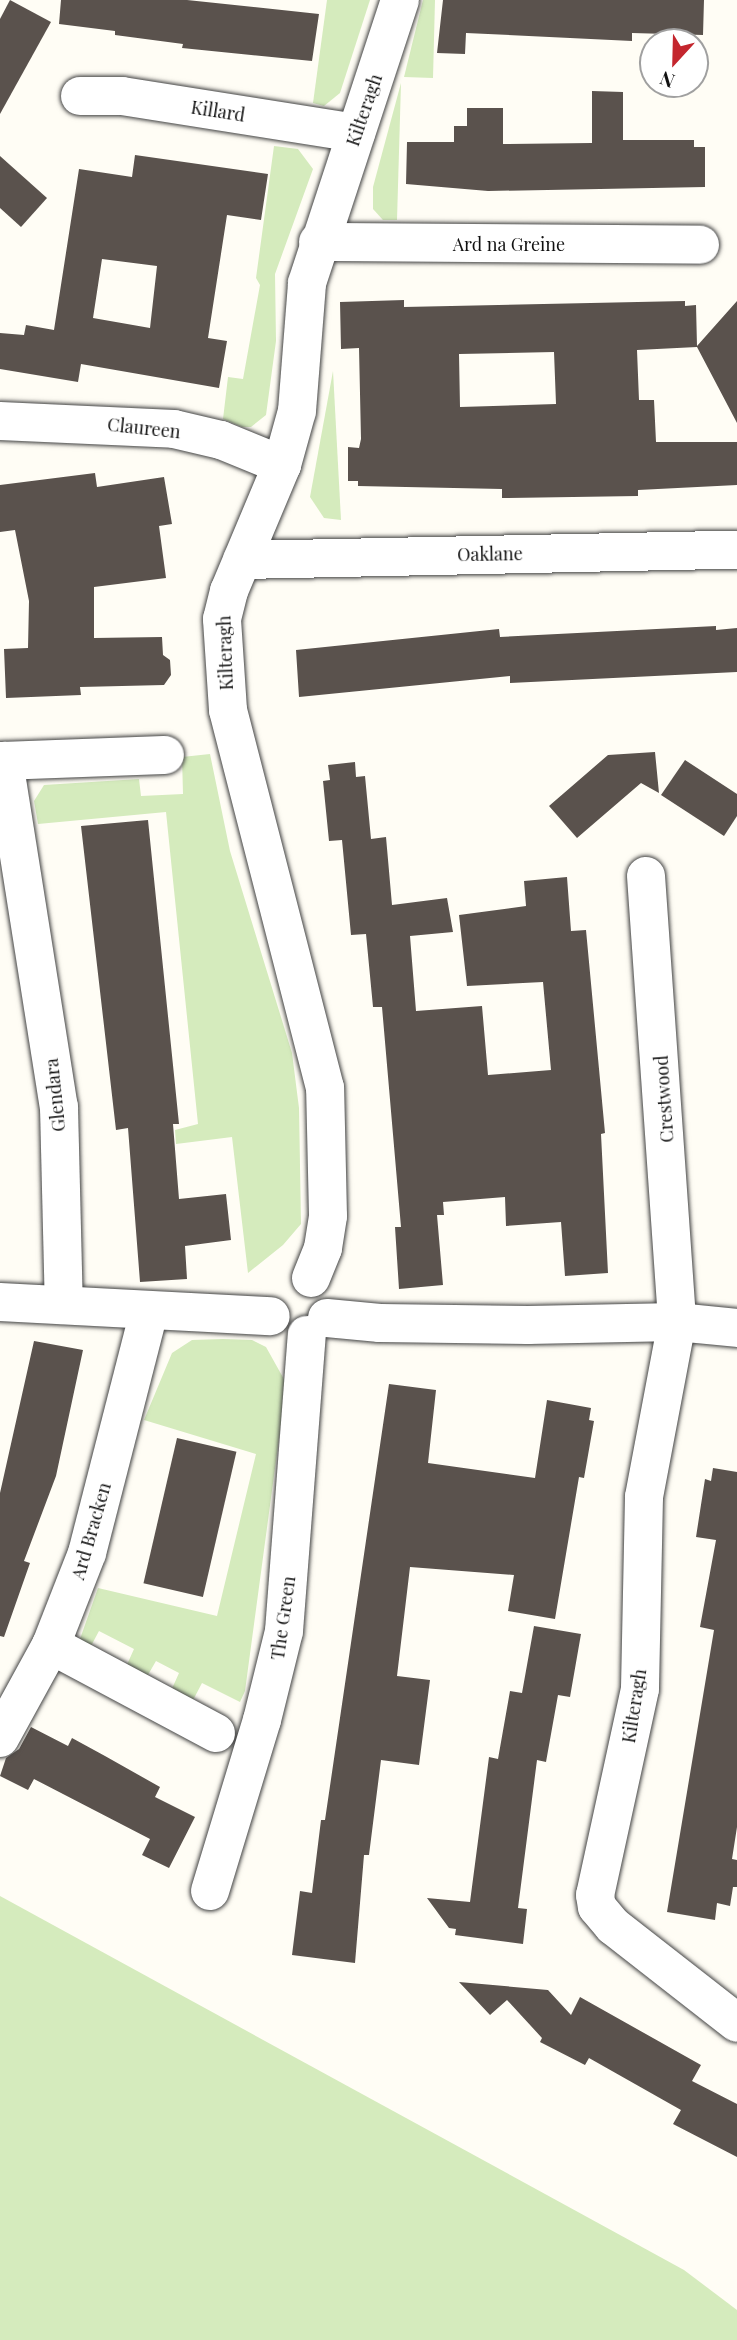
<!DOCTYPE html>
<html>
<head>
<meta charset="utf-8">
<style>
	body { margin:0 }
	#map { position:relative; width:737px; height:2340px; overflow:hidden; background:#fffdf5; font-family:"Playfair Display",serif }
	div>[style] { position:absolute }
	.green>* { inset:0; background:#d5ebbd }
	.building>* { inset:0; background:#5a524d; transform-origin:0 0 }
	.roads { filter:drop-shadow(0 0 2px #444) drop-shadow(0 0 2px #444) }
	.minor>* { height:38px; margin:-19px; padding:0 19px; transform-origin:19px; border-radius:19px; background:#fff }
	span { translate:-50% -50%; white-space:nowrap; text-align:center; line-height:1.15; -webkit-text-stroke:7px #fff; paint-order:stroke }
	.street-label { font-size:18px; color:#111 }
	.north { position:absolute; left:639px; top:28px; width:70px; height:70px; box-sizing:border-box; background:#fff; border:2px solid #a0a0a0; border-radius:50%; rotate:202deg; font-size:19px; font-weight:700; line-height:28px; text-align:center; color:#111 }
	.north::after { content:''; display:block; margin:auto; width:24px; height:32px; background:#c4262e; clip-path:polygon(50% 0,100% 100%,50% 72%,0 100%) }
</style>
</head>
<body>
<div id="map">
	<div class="green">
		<div style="clip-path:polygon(327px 0,370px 0,340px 93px,324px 106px,313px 103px)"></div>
		<div style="clip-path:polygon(423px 0,435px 0,433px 78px,404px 77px)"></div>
		<div style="clip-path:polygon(401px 83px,397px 220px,383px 220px,373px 209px,373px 187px)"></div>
		<div style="clip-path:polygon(274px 146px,298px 149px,313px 169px,275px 274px,276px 341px,266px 415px,251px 427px,242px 427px,223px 419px,228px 377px,243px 379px,260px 285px,256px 278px)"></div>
		<div style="clip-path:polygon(333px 371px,341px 520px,324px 518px,310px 497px)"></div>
		<div style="clip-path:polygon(210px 754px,230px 851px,292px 1053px,299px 1108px,301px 1224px,283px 1245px,248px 1273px,232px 1137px,176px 1144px,175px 1130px,198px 1124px,166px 812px,38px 824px,34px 801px,44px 785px,139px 779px,141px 796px,183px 794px,182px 757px)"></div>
		<div style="clip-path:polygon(223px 1339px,252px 1340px,266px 1347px,285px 1381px,285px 1394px,245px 1691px,240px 1702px,202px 1683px,191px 1704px,170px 1693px,179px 1673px,156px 1661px,145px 1680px,125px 1669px,134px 1649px,99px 1631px,91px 1646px,83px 1648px,80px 1639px,98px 1588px,217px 1616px,256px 1454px,144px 1420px,172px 1353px,192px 1340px)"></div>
		<div style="clip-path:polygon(0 1896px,684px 2270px,737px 2310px,737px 2340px,0 2340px)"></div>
	</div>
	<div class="building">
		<div style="clip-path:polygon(10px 0,51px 22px,0 114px,0 19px)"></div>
		<div style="clip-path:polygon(61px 0,187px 0,319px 14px,312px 61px,182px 48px,183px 44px,115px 35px,115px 31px,59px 24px)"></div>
		<div style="clip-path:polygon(443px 0,704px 0,703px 35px,632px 33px,632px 41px,466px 33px,465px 54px,437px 53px)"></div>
		<div style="clip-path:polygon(592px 91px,623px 92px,623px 140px,694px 140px,694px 147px,705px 147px,705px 187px,488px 191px,406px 184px,407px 142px,454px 142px,454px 126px,467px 126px,467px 108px,503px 108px,503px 144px,592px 143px)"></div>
		<div style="clip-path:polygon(evenodd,135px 155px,268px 174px,261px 220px,227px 215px,208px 338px,227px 341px,219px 388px,81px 364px,78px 382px,0 369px,0 333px,24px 335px,26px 325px,54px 330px,79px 169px,132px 177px,135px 155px,102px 259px,157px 266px,150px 328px,93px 318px,102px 259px)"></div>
		<div style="clip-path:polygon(0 156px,47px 198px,21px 227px,0 208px)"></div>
		<div style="clip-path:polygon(evenodd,404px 300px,404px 307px,685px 301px,685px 306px,696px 305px,697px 346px,737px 301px,737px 423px,697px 347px,637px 350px,639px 400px,654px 400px,656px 442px,737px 442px,737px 485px,638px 490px,638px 496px,502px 498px,502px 489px,358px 486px,358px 481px,348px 481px,348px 447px,359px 448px,361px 439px,359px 348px,341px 349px,340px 302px,404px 300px,554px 352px,556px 404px,460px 407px,459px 354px,554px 352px)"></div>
		<div style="clip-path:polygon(95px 473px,97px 487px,164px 477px,172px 524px,159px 526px,166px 578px,94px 587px,94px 638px,162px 637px,163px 655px,170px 660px,171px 675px,164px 685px,80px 687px,81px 695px,6px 698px,4px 649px,28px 648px,29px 601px,15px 530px,0 532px,0 485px)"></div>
		<div style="clip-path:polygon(716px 626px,716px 630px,737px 628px,737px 672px,510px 683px,510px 676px,299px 697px,296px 650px,499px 629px,500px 637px)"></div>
		<div style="clip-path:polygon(655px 752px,659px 793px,641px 783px,577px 838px,549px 806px,608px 755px)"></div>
		<div style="clip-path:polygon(685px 760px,737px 794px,737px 816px,724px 836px,661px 795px)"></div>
		<div style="clip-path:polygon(355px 762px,356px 777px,365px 776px,371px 839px,386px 837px,392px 905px,447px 898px,453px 932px,410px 936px,416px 1011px,482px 1006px,488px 1075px,551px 1070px,543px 982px,467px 986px,459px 915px,526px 906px,524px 881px,567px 877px,571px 931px,586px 930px,605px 1133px,601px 1134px,608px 1273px,565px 1276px,561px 1222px,506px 1226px,505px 1197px,443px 1202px,444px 1215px,437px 1215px,443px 1285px,399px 1289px,395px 1227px,401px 1227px,382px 1007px,373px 1007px,366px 934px,351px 935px,342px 840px,329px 841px,323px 781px,330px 780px,328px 765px)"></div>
		<div style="clip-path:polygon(148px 820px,179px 1124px,173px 1124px,179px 1199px,226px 1194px,231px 1240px,185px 1246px,187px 1279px,140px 1282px,128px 1128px,116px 1130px,81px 826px)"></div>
		<div style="clip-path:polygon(34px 1341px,83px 1350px,56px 1476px,24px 1561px,30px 1563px,4px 1637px,0 1636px,0 1493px)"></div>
		<div style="clip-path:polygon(389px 1384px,436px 1390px,428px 1463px,535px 1478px,547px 1400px,591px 1408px,589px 1420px,594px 1421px,584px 1478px,579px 1477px,555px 1619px,508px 1611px,514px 1575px,410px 1567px,397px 1676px,430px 1680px,419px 1765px,381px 1760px,369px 1855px,364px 1855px,355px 1963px,292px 1955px,300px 1891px,312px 1893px,321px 1820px,325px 1820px)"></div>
		<div style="left:177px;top:1438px;width:61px;height:149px;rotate:13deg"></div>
		<div style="clip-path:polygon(713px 1468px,737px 1472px,737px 1827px,732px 1859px,737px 1860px,737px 1887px,733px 1887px,730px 1906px,717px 1903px,715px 1920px,667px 1912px,714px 1630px,700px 1627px,716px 1540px,696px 1537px,705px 1479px,711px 1481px)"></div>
		<div style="clip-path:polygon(534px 1626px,581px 1634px,570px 1697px,558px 1695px,546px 1762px,537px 1760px,518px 1908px,527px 1909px,523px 1944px,455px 1935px,456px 1929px,449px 1928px,427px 1898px,470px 1902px,489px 1757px,498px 1759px,510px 1691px,522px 1693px)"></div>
		<div style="clip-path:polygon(31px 1727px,68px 1746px,72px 1738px,105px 1756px,160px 1787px,155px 1797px,195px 1817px,169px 1868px,142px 1855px,150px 1839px,34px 1779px,28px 1790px,0 1776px,6px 1758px,19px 1749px)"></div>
		<div style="clip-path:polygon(459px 1982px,548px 1990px,571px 2015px,580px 1997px,701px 2065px,692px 2081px,737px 2104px,737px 2157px,673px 2124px,681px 2110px,589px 2058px,585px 2065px,540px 2042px,542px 2038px,507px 2000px,490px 2015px)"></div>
	</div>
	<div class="roads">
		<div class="minor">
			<div style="left:80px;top:96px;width:42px"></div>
			<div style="left:122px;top:96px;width:237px;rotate:9deg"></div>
			<div style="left:318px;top:242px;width:382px;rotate:0.4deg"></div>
			<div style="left:0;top:421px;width:174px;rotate:2.6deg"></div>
			<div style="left:174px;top:429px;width:48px;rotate:13.2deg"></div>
			<div style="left:221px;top:440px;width:66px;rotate:22.3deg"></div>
			<div style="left:242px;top:560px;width:495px;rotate:-1.2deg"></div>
			<div style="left:0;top:761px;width:165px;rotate:-2.1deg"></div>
			<div style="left:4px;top:761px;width:350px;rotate:81deg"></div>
			<div style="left:59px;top:1107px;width:198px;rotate:88.6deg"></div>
			<div style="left:646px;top:876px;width:447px;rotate:86deg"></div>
			<div style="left:677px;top:1322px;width:178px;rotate:100.7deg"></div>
			<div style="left:644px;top:1497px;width:192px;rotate:91.2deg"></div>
			<div style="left:640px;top:1689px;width:211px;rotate:102.3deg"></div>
			<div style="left:595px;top:1895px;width:12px;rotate:81deg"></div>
			<div style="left:597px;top:1907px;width:25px;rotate:50deg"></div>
			<div style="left:613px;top:1926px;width:157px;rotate:38deg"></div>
			<div style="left:311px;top:1278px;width:32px;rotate:-68deg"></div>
			<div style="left:323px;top:1248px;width:32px;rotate:-81deg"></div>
			<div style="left:328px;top:1216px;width:128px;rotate:-91.3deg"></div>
			<div style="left:325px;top:1088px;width:390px;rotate:-104.4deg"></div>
			<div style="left:228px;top:710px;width:91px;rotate:-93.8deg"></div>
			<div style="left:222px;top:619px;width:29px;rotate:-76deg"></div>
			<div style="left:229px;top:591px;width:137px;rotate:-67.2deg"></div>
			<div style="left:282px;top:465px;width:56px;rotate:-74.5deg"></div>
			<div style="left:297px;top:411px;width:128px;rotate:-85.5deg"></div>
			<div style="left:307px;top:283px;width:298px;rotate:-71.8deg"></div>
			<div style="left:0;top:1302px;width:271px;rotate:3deg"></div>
			<div style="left:327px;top:1318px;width:53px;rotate:5.4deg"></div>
			<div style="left:380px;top:1323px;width:148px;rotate:0.8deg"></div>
			<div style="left:528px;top:1325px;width:149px;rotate:-1.2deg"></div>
			<div style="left:677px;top:1322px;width:60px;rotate:5.7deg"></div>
			<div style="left:51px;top:1645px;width:187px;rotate:28.1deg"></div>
			<div style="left:0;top:1738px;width:106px;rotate:-61.3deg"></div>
			<div style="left:51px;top:1645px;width:99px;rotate:-68.6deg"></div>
			<div style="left:87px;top:1553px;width:250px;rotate:-75.6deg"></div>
			<div style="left:210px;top:1891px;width:179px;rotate:-73.1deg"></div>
			<div style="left:262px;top:1720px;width:92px;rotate:-76.1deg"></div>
			<div style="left:284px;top:1631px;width:297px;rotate:-85.6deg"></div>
		</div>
	</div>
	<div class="street-label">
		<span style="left:364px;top:110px;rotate:-71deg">Kilteragh</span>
		<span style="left:218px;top:111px;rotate:9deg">Killard</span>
		<span style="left:509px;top:244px">Ard na Greine</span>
		<span style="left:144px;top:428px;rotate:6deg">Claureen</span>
		<span style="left:490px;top:554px;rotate:-1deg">Oaklane</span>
		<span style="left:225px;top:653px;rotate:-92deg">Kilteragh</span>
		<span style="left:55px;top:1095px;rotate:-96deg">Glendara</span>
		<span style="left:664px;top:1099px;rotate:-94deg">Crestwood</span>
		<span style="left:91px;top:1531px;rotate:-74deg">Ard Bracken</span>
		<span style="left:283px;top:1618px;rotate:-82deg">The Green</span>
		<span style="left:634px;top:1706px;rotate:-81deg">Kilteragh</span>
	</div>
	<div class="north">N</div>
</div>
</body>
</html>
